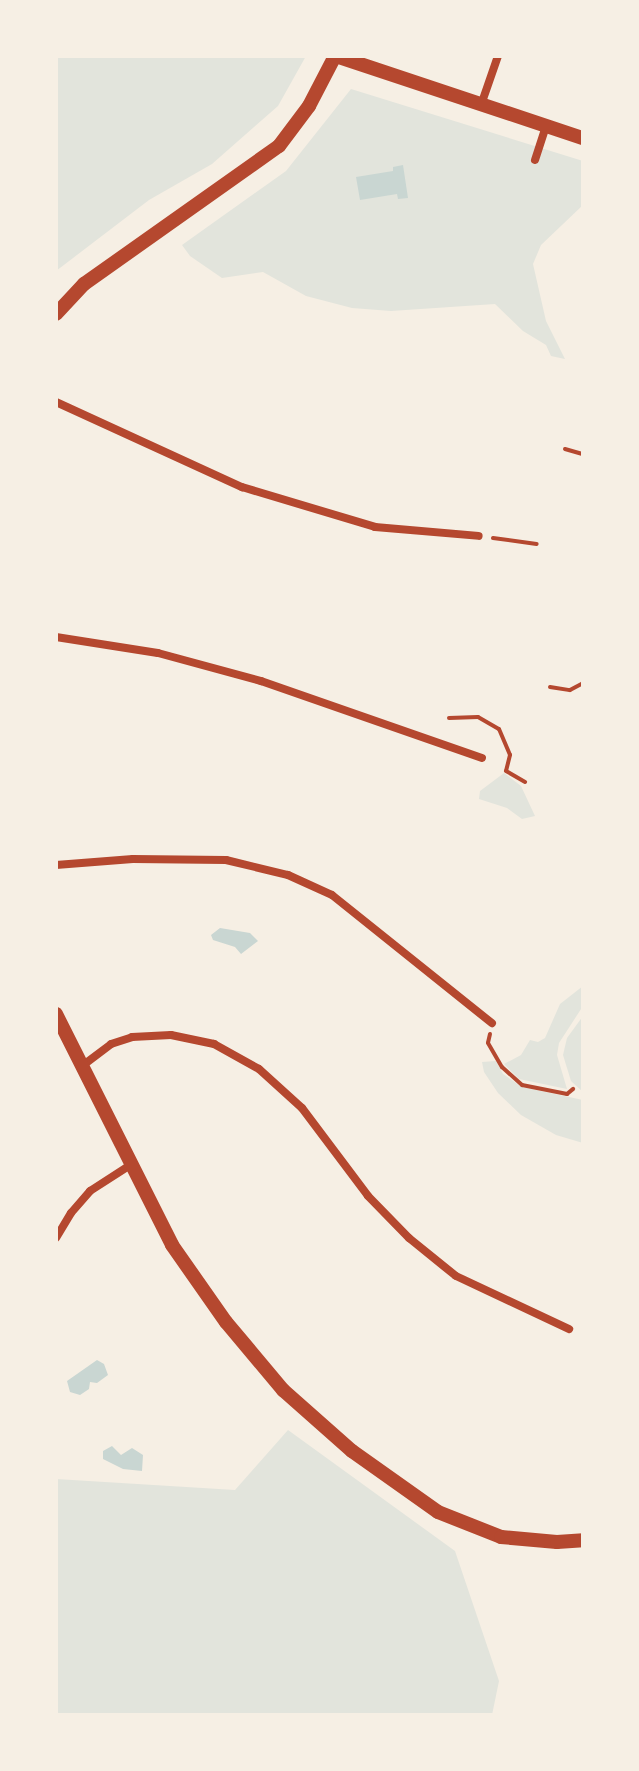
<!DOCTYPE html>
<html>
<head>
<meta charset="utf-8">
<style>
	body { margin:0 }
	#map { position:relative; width:639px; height:1771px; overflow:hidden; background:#f6efe4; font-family:"Open Sans",sans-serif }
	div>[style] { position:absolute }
	.green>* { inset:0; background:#e2e4dc }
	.water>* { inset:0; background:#c9d6d2 }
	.path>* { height:4px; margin:-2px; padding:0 2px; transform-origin:2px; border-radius:2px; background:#b5482f }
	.minor>* { height:8px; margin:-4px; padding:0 4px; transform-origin:4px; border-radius:4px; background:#b5482f }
	.tertiary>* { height:14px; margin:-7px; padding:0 7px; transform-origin:7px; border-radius:7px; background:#b5482f }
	span { translate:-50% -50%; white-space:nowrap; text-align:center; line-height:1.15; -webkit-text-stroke:8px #f6efe4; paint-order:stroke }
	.frame { position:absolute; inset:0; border:58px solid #f6efe4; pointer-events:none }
</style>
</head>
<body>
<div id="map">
	<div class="green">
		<div style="clip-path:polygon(56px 56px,306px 56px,278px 106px,212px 164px,149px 200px,56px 271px)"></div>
		<div style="clip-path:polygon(351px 89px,583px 161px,583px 205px,541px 245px,533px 264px,546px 321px,565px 359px,551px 356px,546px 345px,523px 331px,495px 304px,391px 311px,352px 308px,306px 296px,263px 272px,222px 278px,190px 256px,182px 245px,286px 171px)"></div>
		<div style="clip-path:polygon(504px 773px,521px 786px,535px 816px,522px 819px,507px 808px,479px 799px,480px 791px)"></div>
		<div style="clip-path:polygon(583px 986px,583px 1006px,559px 1043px,557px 1055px,567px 1089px,519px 1079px,504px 1064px,521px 1055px,530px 1040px,538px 1042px,545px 1038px,560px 1004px)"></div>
		<div style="clip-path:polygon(583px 1016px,583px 1092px,571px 1081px,563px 1055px,567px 1038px)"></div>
		<div style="clip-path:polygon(496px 1061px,503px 1074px,522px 1087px,583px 1100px,583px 1143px,556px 1135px,521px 1115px,498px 1093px,484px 1072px,482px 1062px)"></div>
		<div style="clip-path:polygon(288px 1430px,455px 1551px,499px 1681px,492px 1715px,56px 1715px,56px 1479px,235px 1490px)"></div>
	</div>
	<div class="water">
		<div style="clip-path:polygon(403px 165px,408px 198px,398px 199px,397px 194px,360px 200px,356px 177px,393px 171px,393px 167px)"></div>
		<div style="clip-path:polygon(220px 928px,250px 933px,258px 941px,241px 954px,235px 947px,213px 940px,211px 935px)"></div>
		<div style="clip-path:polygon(97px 1360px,104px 1364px,108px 1375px,97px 1383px,90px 1382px,89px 1389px,80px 1395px,70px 1392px,67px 1381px)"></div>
		<div style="clip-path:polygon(112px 1446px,121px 1455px,132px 1448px,143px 1455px,142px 1471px,123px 1469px,103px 1459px,103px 1451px)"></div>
	</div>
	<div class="path">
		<div style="left:565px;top:449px;width:19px;rotate:16deg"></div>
		<div style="left:493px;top:538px;width:44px;rotate:7.8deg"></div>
		<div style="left:550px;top:687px;width:20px;rotate:9deg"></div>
		<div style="left:570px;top:690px;width:15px;rotate:-28deg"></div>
		<div style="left:449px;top:718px;width:29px;rotate:-2deg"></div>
		<div style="left:478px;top:717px;width:24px;rotate:30deg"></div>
		<div style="left:499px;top:729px;width:28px;rotate:67deg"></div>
		<div style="left:510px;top:755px;width:16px;rotate:104deg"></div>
		<div style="left:506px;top:771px;width:22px;rotate:30deg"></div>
		<div style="left:490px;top:1034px;width:9px;rotate:103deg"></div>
		<div style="left:488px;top:1043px;width:28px;rotate:60deg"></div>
		<div style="left:502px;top:1067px;width:27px;rotate:42deg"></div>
		<div style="left:522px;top:1085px;width:46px;rotate:11.3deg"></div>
		<div style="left:567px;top:1094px;width:8px;rotate:-40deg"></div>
	</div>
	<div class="minor">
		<div style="left:481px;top:105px;width:52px;rotate:-70.9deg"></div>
		<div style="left:535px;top:160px;width:36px;rotate:-72deg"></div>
		<div style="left:56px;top:402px;width:205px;rotate:24.6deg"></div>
		<div style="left:242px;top:487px;width:139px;rotate:16.7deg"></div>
		<div style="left:375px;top:527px;width:104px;rotate:4.9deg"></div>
		<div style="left:56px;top:637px;width:103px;rotate:8.9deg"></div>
		<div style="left:158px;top:653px;width:107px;rotate:15.2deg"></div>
		<div style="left:261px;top:681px;width:234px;rotate:19.2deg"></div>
		<div style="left:56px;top:865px;width:77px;rotate:-4.5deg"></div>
		<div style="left:133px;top:859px;width:93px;rotate:0.6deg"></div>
		<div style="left:226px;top:860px;width:64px;rotate:13.6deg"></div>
		<div style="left:288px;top:875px;width:48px;rotate:24.4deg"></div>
		<div style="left:332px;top:895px;width:205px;rotate:38.7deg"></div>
		<div style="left:82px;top:1066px;width:36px;rotate:-37deg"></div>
		<div style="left:111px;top:1044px;width:22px;rotate:-18deg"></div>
		<div style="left:132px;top:1037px;width:39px;rotate:-3deg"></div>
		<div style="left:171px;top:1035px;width:44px;rotate:11.8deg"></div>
		<div style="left:214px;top:1044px;width:51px;rotate:29.1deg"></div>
		<div style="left:259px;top:1069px;width:58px;rotate:42.2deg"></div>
		<div style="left:302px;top:1108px;width:110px;rotate:53.1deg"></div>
		<div style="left:368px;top:1196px;width:59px;rotate:45.7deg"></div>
		<div style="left:409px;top:1238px;width:60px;rotate:39deg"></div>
		<div style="left:456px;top:1276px;width:125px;rotate:25.1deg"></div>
		<div style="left:56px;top:1238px;width:29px;rotate:-59deg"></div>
		<div style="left:71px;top:1213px;width:29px;rotate:-49deg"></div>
		<div style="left:90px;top:1191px;width:50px;rotate:-32.7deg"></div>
	</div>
	<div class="tertiary">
		<div style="left:336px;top:56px;width:260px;rotate:18.4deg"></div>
		<div style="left:56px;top:314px;width:41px;rotate:-47deg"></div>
		<div style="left:84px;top:284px;width:239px;rotate:-35.3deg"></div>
		<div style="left:279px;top:146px;width:50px;rotate:-53.1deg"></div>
		<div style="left:309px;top:106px;width:56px;rotate:-62.5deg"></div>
		<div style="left:56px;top:1014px;width:258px;rotate:63.3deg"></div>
		<div style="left:172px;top:1245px;width:94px;rotate:55deg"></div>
		<div style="left:226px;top:1322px;width:89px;rotate:50deg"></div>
		<div style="left:283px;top:1390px;width:92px;rotate:41.5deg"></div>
		<div style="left:352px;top:1451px;width:105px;rotate:35.3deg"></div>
		<div style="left:438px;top:1512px;width:68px;rotate:21.6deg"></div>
		<div style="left:501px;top:1537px;width:56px;rotate:5.1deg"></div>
		<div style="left:557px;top:1542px;width:26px;rotate:-4deg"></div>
	</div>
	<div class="frame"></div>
</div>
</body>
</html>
